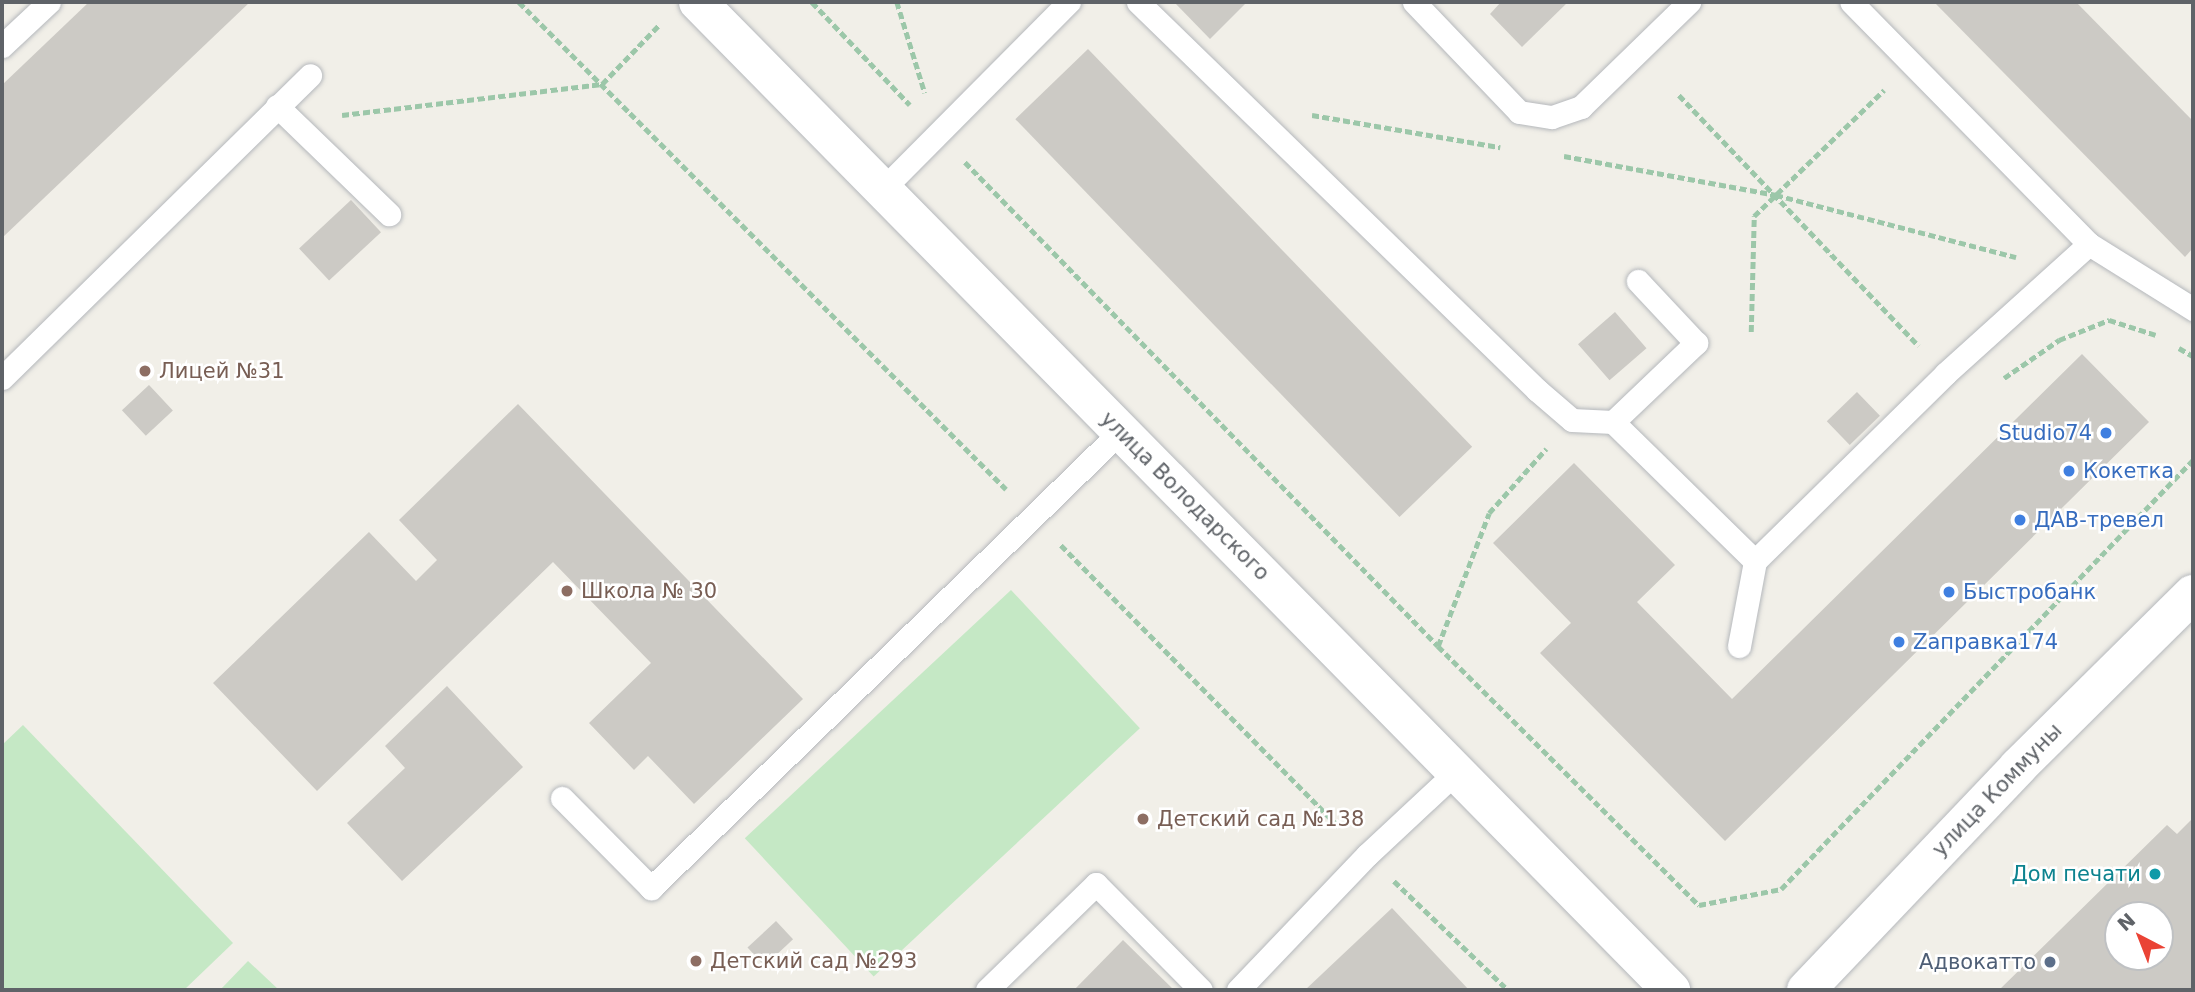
<!DOCTYPE html>
<html>
<head>
<meta charset="utf-8">
<style>
	body { margin:0 }
	#map { position:relative; width:2195px; height:992px; overflow:hidden; background:#f1efe8; font-family:"DejaVu Sans",sans-serif }
	div>[style] { position:absolute }
	.green>* { inset:0; background:#c5e8c5; transform-origin:0 0 }
	.building>* { inset:0; background:#cccac5; transform-origin:0 0 }
	.path>* { height:4.5px; margin-top:-2.25px; transform-origin:0; background:repeating-linear-gradient(90deg,#9cc7a9 0 7px,transparent 0 10.5px) }
	.roads { filter:drop-shadow(0 0 2px #b5b8bc) drop-shadow(0 0 2px #b5b8bc) }
	.service>* { height:23px; margin:-11.5px; padding:0 11.5px; transform-origin:11.5px; border-radius:11.5px; background:#fff }
	.minor>* { height:38px; margin:-19px; padding:0 19px; transform-origin:19px; border-radius:19px; background:#fff }
	.tertiary>* { height:38px; margin:-19px; padding:0 19px; transform-origin:19px; border-radius:19px; background:#fff }
	.dots>* { width:19px; height:19px; translate:-50% -50%; box-sizing:border-box; border:4px solid #fff; border-radius:50% }
	span { translate:-50% -50%; white-space:nowrap; text-align:center; line-height:1.15; -webkit-text-stroke:5px #fff; paint-order:stroke }
	.education-label { font-size:21px; color:#785e54 }
	.left { translate:0 -50%; text-align:left }
	.shop-label { font-size:21px; color:#366cbe }
	.right { translate:-100% -50%; text-align:right }
	.street-label { font-size:21px; color:#5f6368 }
	.culture-label { font-size:21px; color:#0d838f }
	.service-label { font-size:21px; color:#4e5e75 }
	.frame { position:absolute; inset:0; border:4px solid #5f6368; pointer-events:none }
	.north { position:absolute; left:2104px; top:901px; width:70px; height:70px; box-sizing:border-box; background:#fff; border:2px solid #bfc1c3; border-radius:50%; rotate:318deg; font-size:19px; font-weight:700; line-height:28px; text-align:center; color:#5f6368 }
	.north::after { content:''; display:block; margin:auto; width:24px; height:32px; background:#ea4335; clip-path:polygon(50% 0,100% 100%,50% 72%,0 100%) }
</style>
</head>
<body>
<div id="map">
	<div class="green">
		<div style="left:1011px;top:590px;width:189px;height:364px;rotate:47deg"></div>
		<div style="clip-path:polygon(23px 725px,233px 943px,184px 990px,2px 990px,2px 745px)"></div>
		<div style="clip-path:polygon(248px 961px,279px 990px,220px 990px)"></div>
	</div>
	<div class="building">
		<div style="clip-path:polygon(89px 2px,250px 2px,2px 238px,2px 85px)"></div>
		<div style="clip-path:polygon(1174px 2px,1247px 2px,1210px 39px)"></div>
		<div style="clip-path:polygon(1501px 2px,1568px 2px,1522px 47px,1490px 14px)"></div>
		<div style="clip-path:polygon(1934px 2px,2076px 2px,2193px 121px,2193px 248px,2185px 257px)"></div>
		<div style="left:1088px;top:49px;width:553px;height:101px;rotate:46deg"></div>
		<div style="left:351px;top:200px;width:44px;height:71px;rotate:47deg"></div>
		<div style="left:1615px;top:312px;width:48px;height:49px;rotate:49deg"></div>
		<div style="clip-path:polygon(2082px 354px,2149px 422px,1725px 841px,1540px 653px,1571px 623px,1493px 543px,1574px 463px,1675px 565px,1637px 602px,1732px 699px)"></div>
		<div style="left:149px;top:385px;width:35px;height:37px;rotate:47deg"></div>
		<div style="left:1857px;top:392px;width:33px;height:42px;rotate:46deg"></div>
		<div style="clip-path:polygon(518px 404px,803px 699px,694px 804px,648px 756px,634px 770px,589px 723px,651px 663px,553px 562px,317px 791px,213px 683px,369px 532px,416px 581px,437px 560px,399px 520px)"></div>
		<div style="clip-path:polygon(447px 686px,523px 767px,402px 881px,347px 823px,405px 768px,385px 746px)"></div>
		<div style="clip-path:polygon(evenodd,2193px 818px,2193px 990px,1999px 990px,2167px 825px,2177px 834px,2193px 818px,2118px 915px,2160px 915px,2160px 957px,2118px 957px,2118px 915px)"></div>
		<div style="clip-path:polygon(1392px 908px,1469px 990px,1305px 990px)"></div>
		<div style="left:776px;top:921px;width:25px;height:39px;rotate:47deg"></div>
		<div style="clip-path:polygon(1123px 940px,1174px 990px,1074px 990px)"></div>
	</div>
	<div class="path">
		<div style="left:519px;top:2px;width:689px;rotate:45deg"></div>
		<div style="left:812px;top:2px;width:142px;rotate:46.4deg"></div>
		<div style="left:897px;top:2px;width:95px;rotate:72.9deg"></div>
		<div style="left:1679px;top:95px;width:347px;rotate:46.3deg"></div>
		<div style="left:342px;top:115px;width:262px;rotate:-6.8deg"></div>
		<div style="left:602px;top:84px;width:83px;rotate:-46deg"></div>
		<div style="left:1312px;top:115px;width:191px;rotate:9.7deg"></div>
		<div style="left:1564px;top:156px;width:216px;rotate:10.4deg"></div>
		<div style="left:1776px;top:195px;width:248px;rotate:14.5deg"></div>
		<div style="left:965px;top:162px;width:677px;rotate:45.66deg"></div>
		<div style="left:1438px;top:646px;width:368px;rotate:44.8deg"></div>
		<div style="left:1699px;top:905px;width:84px;rotate:-11deg"></div>
		<div style="left:1781px;top:889px;width:595px;rotate:-46.16deg"></div>
		<div style="left:1751px;top:332px;width:116px;rotate:-88.5deg"></div>
		<div style="left:1754px;top:216px;width:181px;rotate:-44.1deg"></div>
		<div style="left:2179px;top:348px;width:16px;rotate:30deg"></div>
		<div style="left:2004px;top:378px;width:67px;rotate:-34.6deg"></div>
		<div style="left:2059px;top:340px;width:54px;rotate:-21.8deg"></div>
		<div style="left:2109px;top:320px;width:49px;rotate:17.7deg"></div>
		<div style="left:1061px;top:545px;width:397px;rotate:45.4deg"></div>
		<div style="left:1438px;top:646px;width:142px;rotate:-69deg"></div>
		<div style="left:1489px;top:513px;width:86px;rotate:-48.3deg"></div>
		<div style="left:1394px;top:881px;width:158px;rotate:43.7deg"></div>
	</div>
	<div class="roads">
		<div class="service">
			<div style="left:1138px;top:2px;width:557px;rotate:44.2deg"></div>
			<div style="left:1537px;top:390px;width:46px;rotate:40.6deg"></div>
			<div style="left:1572px;top:420px;width:41px;rotate:2.8deg"></div>
			<div style="left:1613px;top:422px;width:199px;rotate:44.4deg"></div>
			<div style="left:1755px;top:561px;width:267px;rotate:-44.5deg"></div>
			<div style="left:1945px;top:374px;width:194px;rotate:-42.1deg"></div>
			<div style="left:2089px;top:244px;width:339px;rotate:-134.5deg"></div>
			<div style="left:1414px;top:2px;width:152px;rotate:46.3deg"></div>
			<div style="left:1519px;top:112px;width:33px;rotate:9deg"></div>
			<div style="left:1552px;top:117px;width:31px;rotate:-19deg"></div>
			<div style="left:1581px;top:107px;width:151px;rotate:-44.2deg"></div>
			<div style="left:2px;top:46px;width:64px;rotate:-43.1deg"></div>
			<div style="left:277px;top:106px;width:156px;rotate:44deg"></div>
			<div style="left:883px;top:189px;width:264px;rotate:-45.2deg"></div>
			<div style="left:2089px;top:244px;width:123px;rotate:32deg"></div>
			<div style="left:2px;top:378px;width:432px;rotate:-44.5deg"></div>
			<div style="left:1613px;top:422px;width:115px;rotate:-43.6deg"></div>
			<div style="left:1696px;top:343px;width:85px;rotate:-133.1deg"></div>
			<div style="left:1739px;top:646px;width:86px;rotate:-79.3deg"></div>
			<div style="left:562px;top:798px;width:127px;rotate:45.3deg"></div>
			<div style="left:651px;top:888px;width:656px;rotate:-44.2deg"></div>
			<div style="left:987px;top:990px;width:152px;rotate:-44.2deg"></div>
			<div style="left:1096px;top:884px;width:149px;rotate:45.3deg"></div>
			<div style="left:1238px;top:990px;width:187px;rotate:-46.3deg"></div>
			<div style="left:1367px;top:855px;width:123px;rotate:-43deg"></div>
		</div>
		<div class="minor">
			<div style="left:698px;top:2px;width:1387px;rotate:45.44deg"></div>
		</div>
		<div class="tertiary">
			<div style="left:1806px;top:990px;width:308px;rotate:-46.4deg"></div>
			<div style="left:2018px;top:767px;width:246px;rotate:-44.7deg"></div>
		</div>
	</div>
	<div class="dots">
		<div style="left:145px;top:371px;background:#8d6e63"></div>
		<div style="left:2106px;top:433px;background:#3f7fe0"></div>
		<div style="left:2069px;top:471px;background:#3f7fe0"></div>
		<div style="left:2020px;top:520px;background:#3f7fe0"></div>
		<div style="left:567px;top:591px;background:#8d6e63"></div>
		<div style="left:1949px;top:592px;background:#3f7fe0"></div>
		<div style="left:1899px;top:642px;background:#3f7fe0"></div>
		<div style="left:1143px;top:819px;background:#8d6e63"></div>
		<div style="left:2155px;top:874px;background:#0f9aa8"></div>
		<div style="left:696px;top:961px;background:#8d6e63"></div>
		<div style="left:2050px;top:962px;background:#5c6f8a"></div>
	</div>
	<div class="education-label">
		<span class="left" style="left:159px;top:371px">Лицей №31</span>
		<span class="left" style="left:581px;top:591px">Школа № 30</span>
		<span class="left" style="left:1157px;top:819px">Детский сад №138</span>
		<span class="left" style="left:710px;top:961px">Детский сад №293</span>
	</div>
	<div class="shop-label">
		<span class="right" style="left:2092px;top:433px">Studio74</span>
		<span class="left" style="left:2083px;top:471px">Кокетка</span>
		<span class="left" style="left:2034px;top:520px">ДАВ-тревел</span>
		<span class="left" style="left:1963px;top:592px">Быстробанк</span>
		<span class="left" style="left:1913px;top:642px">Zаправка174</span>
	</div>
	<div class="street-label">
		<span style="left:1185px;top:496px;rotate:45deg">улица Володарского</span>
		<span style="left:1997px;top:790px;rotate:-46deg">улица Коммуны</span>
	</div>
	<div class="culture-label">
		<span class="right" style="left:2141px;top:874px">Дом печати</span>
	</div>
	<div class="service-label">
		<span class="right" style="left:2036px;top:962px">Адвокатто</span>
	</div>
	<div class="frame"></div>
	<div class="north">N</div>
</div>
</body>
</html>
